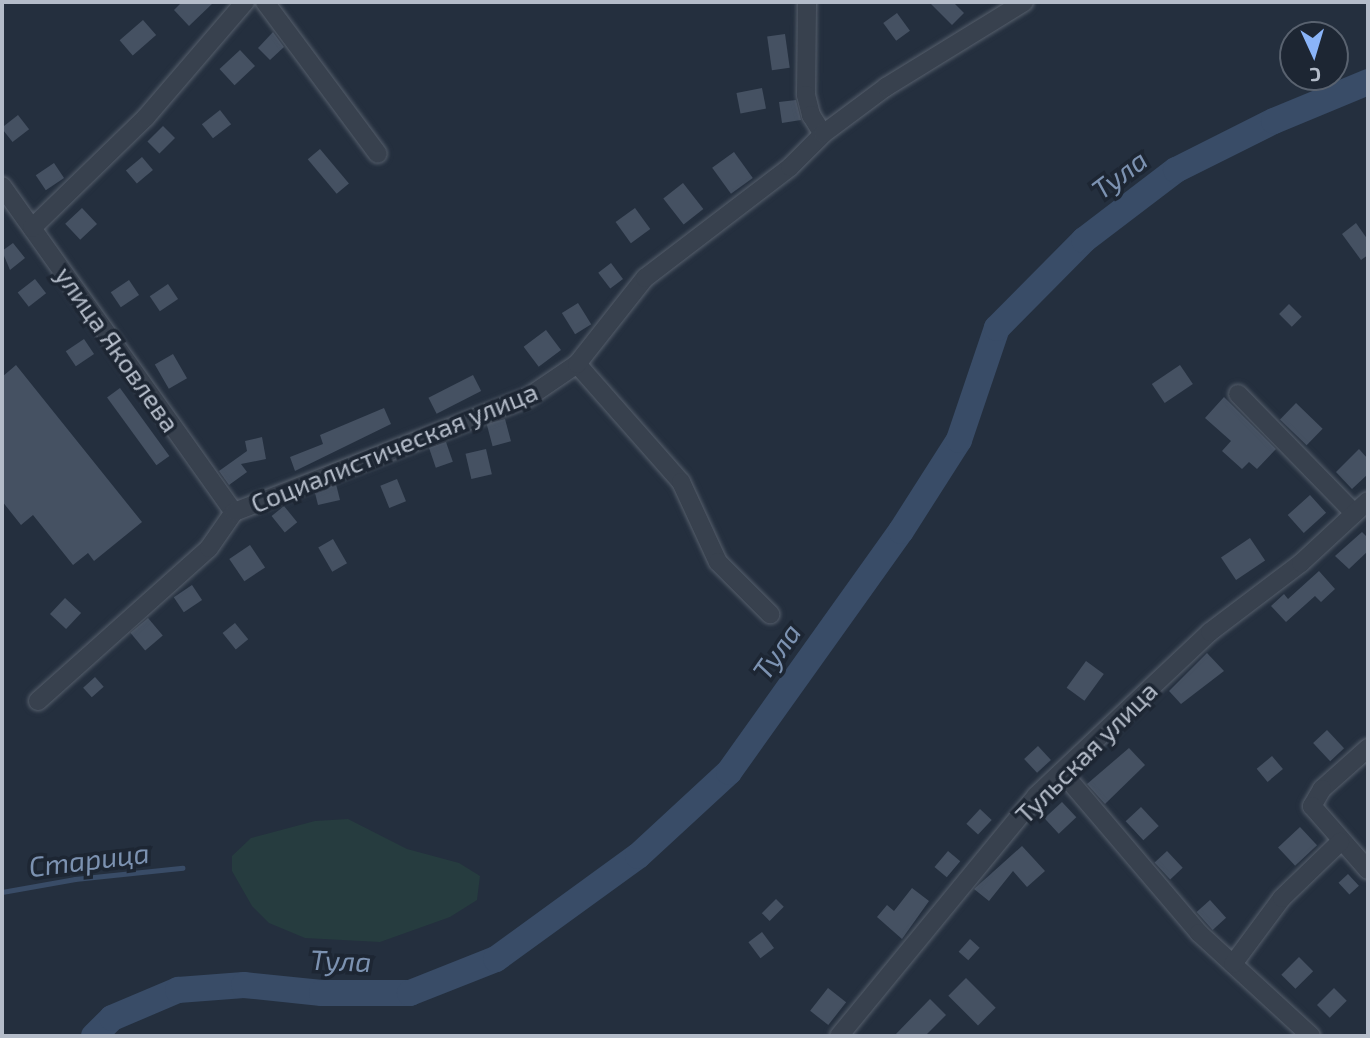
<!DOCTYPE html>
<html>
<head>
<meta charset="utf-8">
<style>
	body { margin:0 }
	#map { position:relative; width:1370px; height:1038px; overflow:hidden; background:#242f3e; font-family:"Exo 2",sans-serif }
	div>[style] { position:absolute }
	.green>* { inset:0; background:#263c3f }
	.stream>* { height:4.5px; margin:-2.25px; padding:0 2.25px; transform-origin:2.25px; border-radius:2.25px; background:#394c67 }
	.river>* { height:26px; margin:-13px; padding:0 13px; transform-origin:13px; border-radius:13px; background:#394c67 }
	.building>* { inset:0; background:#455162; transform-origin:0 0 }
	.roads { filter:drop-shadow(0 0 2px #565f6c) drop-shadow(0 0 2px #565f6c) }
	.minor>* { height:18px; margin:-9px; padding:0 9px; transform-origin:9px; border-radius:9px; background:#38414e }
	span { translate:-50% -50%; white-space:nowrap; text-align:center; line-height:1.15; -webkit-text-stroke:7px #1d2633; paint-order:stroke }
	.street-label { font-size:26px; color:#b4bcc9 }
	.water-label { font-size:28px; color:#7c92b1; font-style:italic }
	.frame { position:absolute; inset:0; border:4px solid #b4bcc9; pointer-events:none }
	.north { position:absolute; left:1279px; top:21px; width:70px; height:70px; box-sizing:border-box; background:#1d2633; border:2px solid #59626f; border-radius:50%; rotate:176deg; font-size:19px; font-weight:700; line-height:28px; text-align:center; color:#b4bcc9 }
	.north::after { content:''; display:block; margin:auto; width:24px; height:32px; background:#8ab4f8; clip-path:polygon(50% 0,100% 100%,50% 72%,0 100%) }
</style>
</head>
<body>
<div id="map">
	<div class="green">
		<div style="clip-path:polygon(348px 819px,407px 849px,459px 863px,480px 876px,477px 900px,450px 917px,380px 942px,305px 938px,269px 923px,252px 906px,232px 871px,232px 856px,251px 838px,315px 821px)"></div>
	</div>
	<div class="stream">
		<div style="left:2px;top:892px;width:74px;rotate:-10.1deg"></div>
		<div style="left:75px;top:879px;width:108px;rotate:-5.9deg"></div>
	</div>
	<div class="river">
		<div style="left:94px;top:1036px;width:25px;rotate:-45deg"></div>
		<div style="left:112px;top:1018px;width:72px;rotate:-23deg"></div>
		<div style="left:178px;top:990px;width:66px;rotate:-4.3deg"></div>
		<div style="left:244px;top:985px;width:78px;rotate:5.9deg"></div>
		<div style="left:322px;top:993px;width:88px"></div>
		<div style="left:410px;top:993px;width:92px;rotate:-21.6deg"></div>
		<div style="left:496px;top:959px;width:175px;rotate:-36deg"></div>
		<div style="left:638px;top:856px;width:124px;rotate:-42.7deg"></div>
		<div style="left:729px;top:772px;width:296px;rotate:-54.5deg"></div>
		<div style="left:901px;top:531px;width:108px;rotate:-57.5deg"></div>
		<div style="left:959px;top:440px;width:118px;rotate:-71.3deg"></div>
		<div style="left:997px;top:328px;width:124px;rotate:-45.3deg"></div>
		<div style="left:1084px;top:240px;width:116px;rotate:-37.3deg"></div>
		<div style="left:1176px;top:170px;width:110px;rotate:-26.6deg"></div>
		<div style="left:1274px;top:121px;width:102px;rotate:-22.5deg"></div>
	</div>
	<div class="building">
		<div style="clip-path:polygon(182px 2px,214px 2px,189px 26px,174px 10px)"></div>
		<div style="clip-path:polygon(929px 2px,953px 2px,964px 13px,952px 25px)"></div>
		<div style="left:897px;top:13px;width:22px;height:17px;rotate:54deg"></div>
		<div style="left:143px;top:20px;width:20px;height:31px;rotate:49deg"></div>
		<div style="clip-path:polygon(273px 32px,284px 47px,270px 60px,258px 48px)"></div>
		<div style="left:785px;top:34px;width:34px;height:18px;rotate:82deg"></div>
		<div style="left:240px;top:50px;width:22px;height:28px;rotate:47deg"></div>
		<div style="left:762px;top:88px;width:21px;height:26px;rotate:79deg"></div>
		<div style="clip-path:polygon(796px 100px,801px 120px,782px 123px,779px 102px)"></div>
		<div style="left:220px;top:110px;width:18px;height:23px;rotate:52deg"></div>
		<div style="left:18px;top:115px;width:18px;height:21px;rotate:52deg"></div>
		<div style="left:163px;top:126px;width:17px;height:22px;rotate:45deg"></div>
		<div style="left:320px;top:149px;width:45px;height:16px;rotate:50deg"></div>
		<div style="left:734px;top:152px;width:32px;height:27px;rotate:54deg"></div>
		<div style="left:142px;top:157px;width:17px;height:21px;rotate:50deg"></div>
		<div style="left:54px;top:163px;width:18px;height:22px;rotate:56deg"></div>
		<div style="left:683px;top:183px;width:33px;height:25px;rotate:52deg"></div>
		<div style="left:82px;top:208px;width:22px;height:23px;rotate:47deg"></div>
		<div style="left:635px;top:208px;width:26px;height:24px;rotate:54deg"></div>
		<div style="clip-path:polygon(1356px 223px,1368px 240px,1368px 255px,1361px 260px,1342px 234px)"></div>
		<div style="clip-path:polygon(13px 243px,25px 258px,10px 270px,2px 251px)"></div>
		<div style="left:611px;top:263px;width:20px;height:16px;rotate:53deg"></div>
		<div style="left:35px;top:279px;width:18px;height:22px;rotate:52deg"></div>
		<div style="left:129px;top:280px;width:18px;height:22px;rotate:56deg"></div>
		<div style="left:168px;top:284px;width:18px;height:22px;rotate:56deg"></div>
		<div style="left:578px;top:303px;width:25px;height:19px;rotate:58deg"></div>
		<div style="left:1289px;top:304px;width:18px;height:14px;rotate:45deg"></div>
		<div style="left:546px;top:330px;width:25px;height:28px;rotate:53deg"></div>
		<div style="left:84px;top:339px;width:18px;height:22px;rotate:56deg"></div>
		<div style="left:173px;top:354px;width:28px;height:21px;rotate:60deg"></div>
		<div style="clip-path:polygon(16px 365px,142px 522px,94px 561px,88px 553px,73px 565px,33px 515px,21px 525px,2px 501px,2px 377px)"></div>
		<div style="left:1180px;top:365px;width:23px;height:34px;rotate:56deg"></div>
		<div style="left:473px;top:375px;width:18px;height:50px;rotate:63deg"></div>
		<div style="left:120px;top:388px;width:84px;height:16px;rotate:54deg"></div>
		<div style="clip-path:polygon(1224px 397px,1276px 449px,1257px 469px,1249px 462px,1242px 469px,1222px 451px,1231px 441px,1205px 418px)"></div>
		<div style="left:1296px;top:403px;width:37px;height:23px;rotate:44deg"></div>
		<div style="clip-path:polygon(384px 408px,391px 424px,295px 471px,290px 457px,323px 444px,320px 435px)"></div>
		<div style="left:505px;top:419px;width:23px;height:19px;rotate:75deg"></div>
		<div style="clip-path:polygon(262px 437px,266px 459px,241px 464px,247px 472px,229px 485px,219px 471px,247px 451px,245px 441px)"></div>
		<div style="left:446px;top:442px;width:21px;height:18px;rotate:71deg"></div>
		<div style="left:486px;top:449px;width:26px;height:21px;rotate:77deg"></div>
		<div style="clip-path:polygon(1359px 449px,1368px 459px,1368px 474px,1352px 489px,1336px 472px)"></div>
		<div style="left:397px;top:479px;width:24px;height:18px;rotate:68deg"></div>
		<div style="clip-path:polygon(336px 484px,340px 500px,318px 505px,315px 493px)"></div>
		<div style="left:1310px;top:495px;width:24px;height:30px;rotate:48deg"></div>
		<div style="left:284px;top:506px;width:21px;height:16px;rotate:51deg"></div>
		<div style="clip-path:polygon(1362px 532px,1368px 538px,1368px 551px,1349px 569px,1335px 556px)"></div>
		<div style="left:1250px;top:538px;width:27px;height:35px;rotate:56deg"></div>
		<div style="left:333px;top:539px;width:28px;height:17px;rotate:60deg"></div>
		<div style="left:250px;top:545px;width:27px;height:25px;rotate:56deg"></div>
		<div style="clip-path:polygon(1319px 571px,1335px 589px,1321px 602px,1315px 596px,1286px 622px,1271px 606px,1284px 594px,1288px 599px)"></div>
		<div style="left:192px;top:585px;width:18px;height:22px;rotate:56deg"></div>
		<div style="left:65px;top:598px;width:22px;height:22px;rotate:43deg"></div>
		<div style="left:148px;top:618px;width:23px;height:23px;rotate:50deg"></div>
		<div style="left:235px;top:623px;width:21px;height:16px;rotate:51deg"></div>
		<div style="clip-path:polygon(1207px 653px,1224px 671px,1181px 704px,1169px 691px)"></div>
		<div style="left:1086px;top:661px;width:22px;height:33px;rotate:36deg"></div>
		<div style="left:95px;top:677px;width:13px;height:16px;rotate:48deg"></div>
		<div style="left:1327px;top:730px;width:25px;height:19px;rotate:47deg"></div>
		<div style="left:1038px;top:746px;width:19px;height:19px;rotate:47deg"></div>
		<div style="clip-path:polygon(1129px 748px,1145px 765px,1105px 804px,1087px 784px)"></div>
		<div style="left:1272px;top:756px;width:17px;height:20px;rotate:50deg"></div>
		<div style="left:1062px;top:802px;width:21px;height:24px;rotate:47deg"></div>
		<div style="left:1141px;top:807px;width:26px;height:21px;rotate:47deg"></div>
		<div style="left:980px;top:809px;width:16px;height:20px;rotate:43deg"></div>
		<div style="left:1300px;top:827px;width:25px;height:30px;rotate:47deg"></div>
		<div style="clip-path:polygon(1022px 846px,1045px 871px,1027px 887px,1013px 871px,989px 901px,974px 889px)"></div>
		<div style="left:948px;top:851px;width:16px;height:21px;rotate:40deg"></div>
		<div style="left:1167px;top:851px;width:23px;height:17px;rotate:47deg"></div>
		<div style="left:1348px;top:874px;width:16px;height:13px;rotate:47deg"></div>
		<div style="clip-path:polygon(912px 888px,929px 901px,902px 939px,877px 917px,887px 905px,894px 911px)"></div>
		<div style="left:776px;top:899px;width:11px;height:20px;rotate:45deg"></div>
		<div style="left:1210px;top:900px;width:24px;height:18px;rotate:48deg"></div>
		<div style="left:762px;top:932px;width:20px;height:17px;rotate:53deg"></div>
		<div style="left:970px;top:939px;width:13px;height:17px;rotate:42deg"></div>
		<div style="left:1299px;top:957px;width:20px;height:25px;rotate:45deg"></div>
		<div style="left:966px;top:978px;width:42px;height:25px;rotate:45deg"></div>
		<div style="left:828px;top:988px;width:23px;height:29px;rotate:38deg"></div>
		<div style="left:1334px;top:988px;width:18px;height:24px;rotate:45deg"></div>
		<div style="clip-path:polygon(930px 999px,946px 1015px,925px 1036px,894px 1036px)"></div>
	</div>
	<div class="roads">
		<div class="minor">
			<div style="left:265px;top:2px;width:189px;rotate:53.4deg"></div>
			<div style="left:807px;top:2px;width:93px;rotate:90.6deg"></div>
			<div style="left:806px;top:95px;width:21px;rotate:76deg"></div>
			<div style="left:811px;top:115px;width:22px;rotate:58deg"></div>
			<div style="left:2px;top:186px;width:400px;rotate:54.6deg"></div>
			<div style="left:32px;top:228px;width:159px;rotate:-44.2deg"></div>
			<div style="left:146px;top:117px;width:152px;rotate:-49.3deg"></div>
			<div style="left:577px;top:364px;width:157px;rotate:48.6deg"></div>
			<div style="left:681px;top:482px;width:88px;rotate:65.2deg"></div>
			<div style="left:718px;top:562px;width:74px;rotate:45deg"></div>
			<div style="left:1238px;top:394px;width:166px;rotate:45.7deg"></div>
			<div style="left:38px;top:701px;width:229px;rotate:-41.8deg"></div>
			<div style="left:209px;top:548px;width:44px;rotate:-55.2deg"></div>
			<div style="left:234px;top:512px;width:314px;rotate:-21.3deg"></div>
			<div style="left:527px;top:398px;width:60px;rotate:-34.2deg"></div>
			<div style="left:577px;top:364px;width:110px;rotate:-51.7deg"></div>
			<div style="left:645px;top:278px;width:183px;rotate:-37.4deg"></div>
			<div style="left:790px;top:167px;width:47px;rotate:-45deg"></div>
			<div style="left:823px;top:134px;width:79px;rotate:-36.7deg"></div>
			<div style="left:886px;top:87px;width:162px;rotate:-31.6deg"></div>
			<div style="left:1368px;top:748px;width:62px;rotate:138.3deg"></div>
			<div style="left:1322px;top:789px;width:20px;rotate:120deg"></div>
			<div style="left:1312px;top:806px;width:85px;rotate:48.8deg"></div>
			<div style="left:1062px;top:772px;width:211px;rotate:49.6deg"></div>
			<div style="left:1199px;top:933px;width:152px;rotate:42.6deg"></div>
			<div style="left:1233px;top:964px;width:82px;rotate:-53.4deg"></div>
			<div style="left:1282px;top:898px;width:81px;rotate:-44deg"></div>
			<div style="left:839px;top:1036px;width:310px;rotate:-50.6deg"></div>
			<div style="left:1036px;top:796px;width:239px;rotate:-43.3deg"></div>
			<div style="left:1210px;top:632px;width:114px;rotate:-37.2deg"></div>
			<div style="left:1301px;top:563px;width:91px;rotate:-42.8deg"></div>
		</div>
	</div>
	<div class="street-label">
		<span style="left:118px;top:349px;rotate:55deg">улица Яковлева</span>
		<span style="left:394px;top:447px;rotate:-22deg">Социалистическая улица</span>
		<span style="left:1086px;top:752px;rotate:-45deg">Тульская улица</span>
	</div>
	<div class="water-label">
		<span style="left:1119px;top:174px;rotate:-37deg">Тула</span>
		<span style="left:776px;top:651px;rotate:-55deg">Тула</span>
		<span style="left:89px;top:859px;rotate:-7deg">Старица</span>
		<span style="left:341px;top:960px;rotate:2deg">Тула</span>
	</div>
	<div class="frame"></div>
	<div class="north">С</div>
</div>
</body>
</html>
